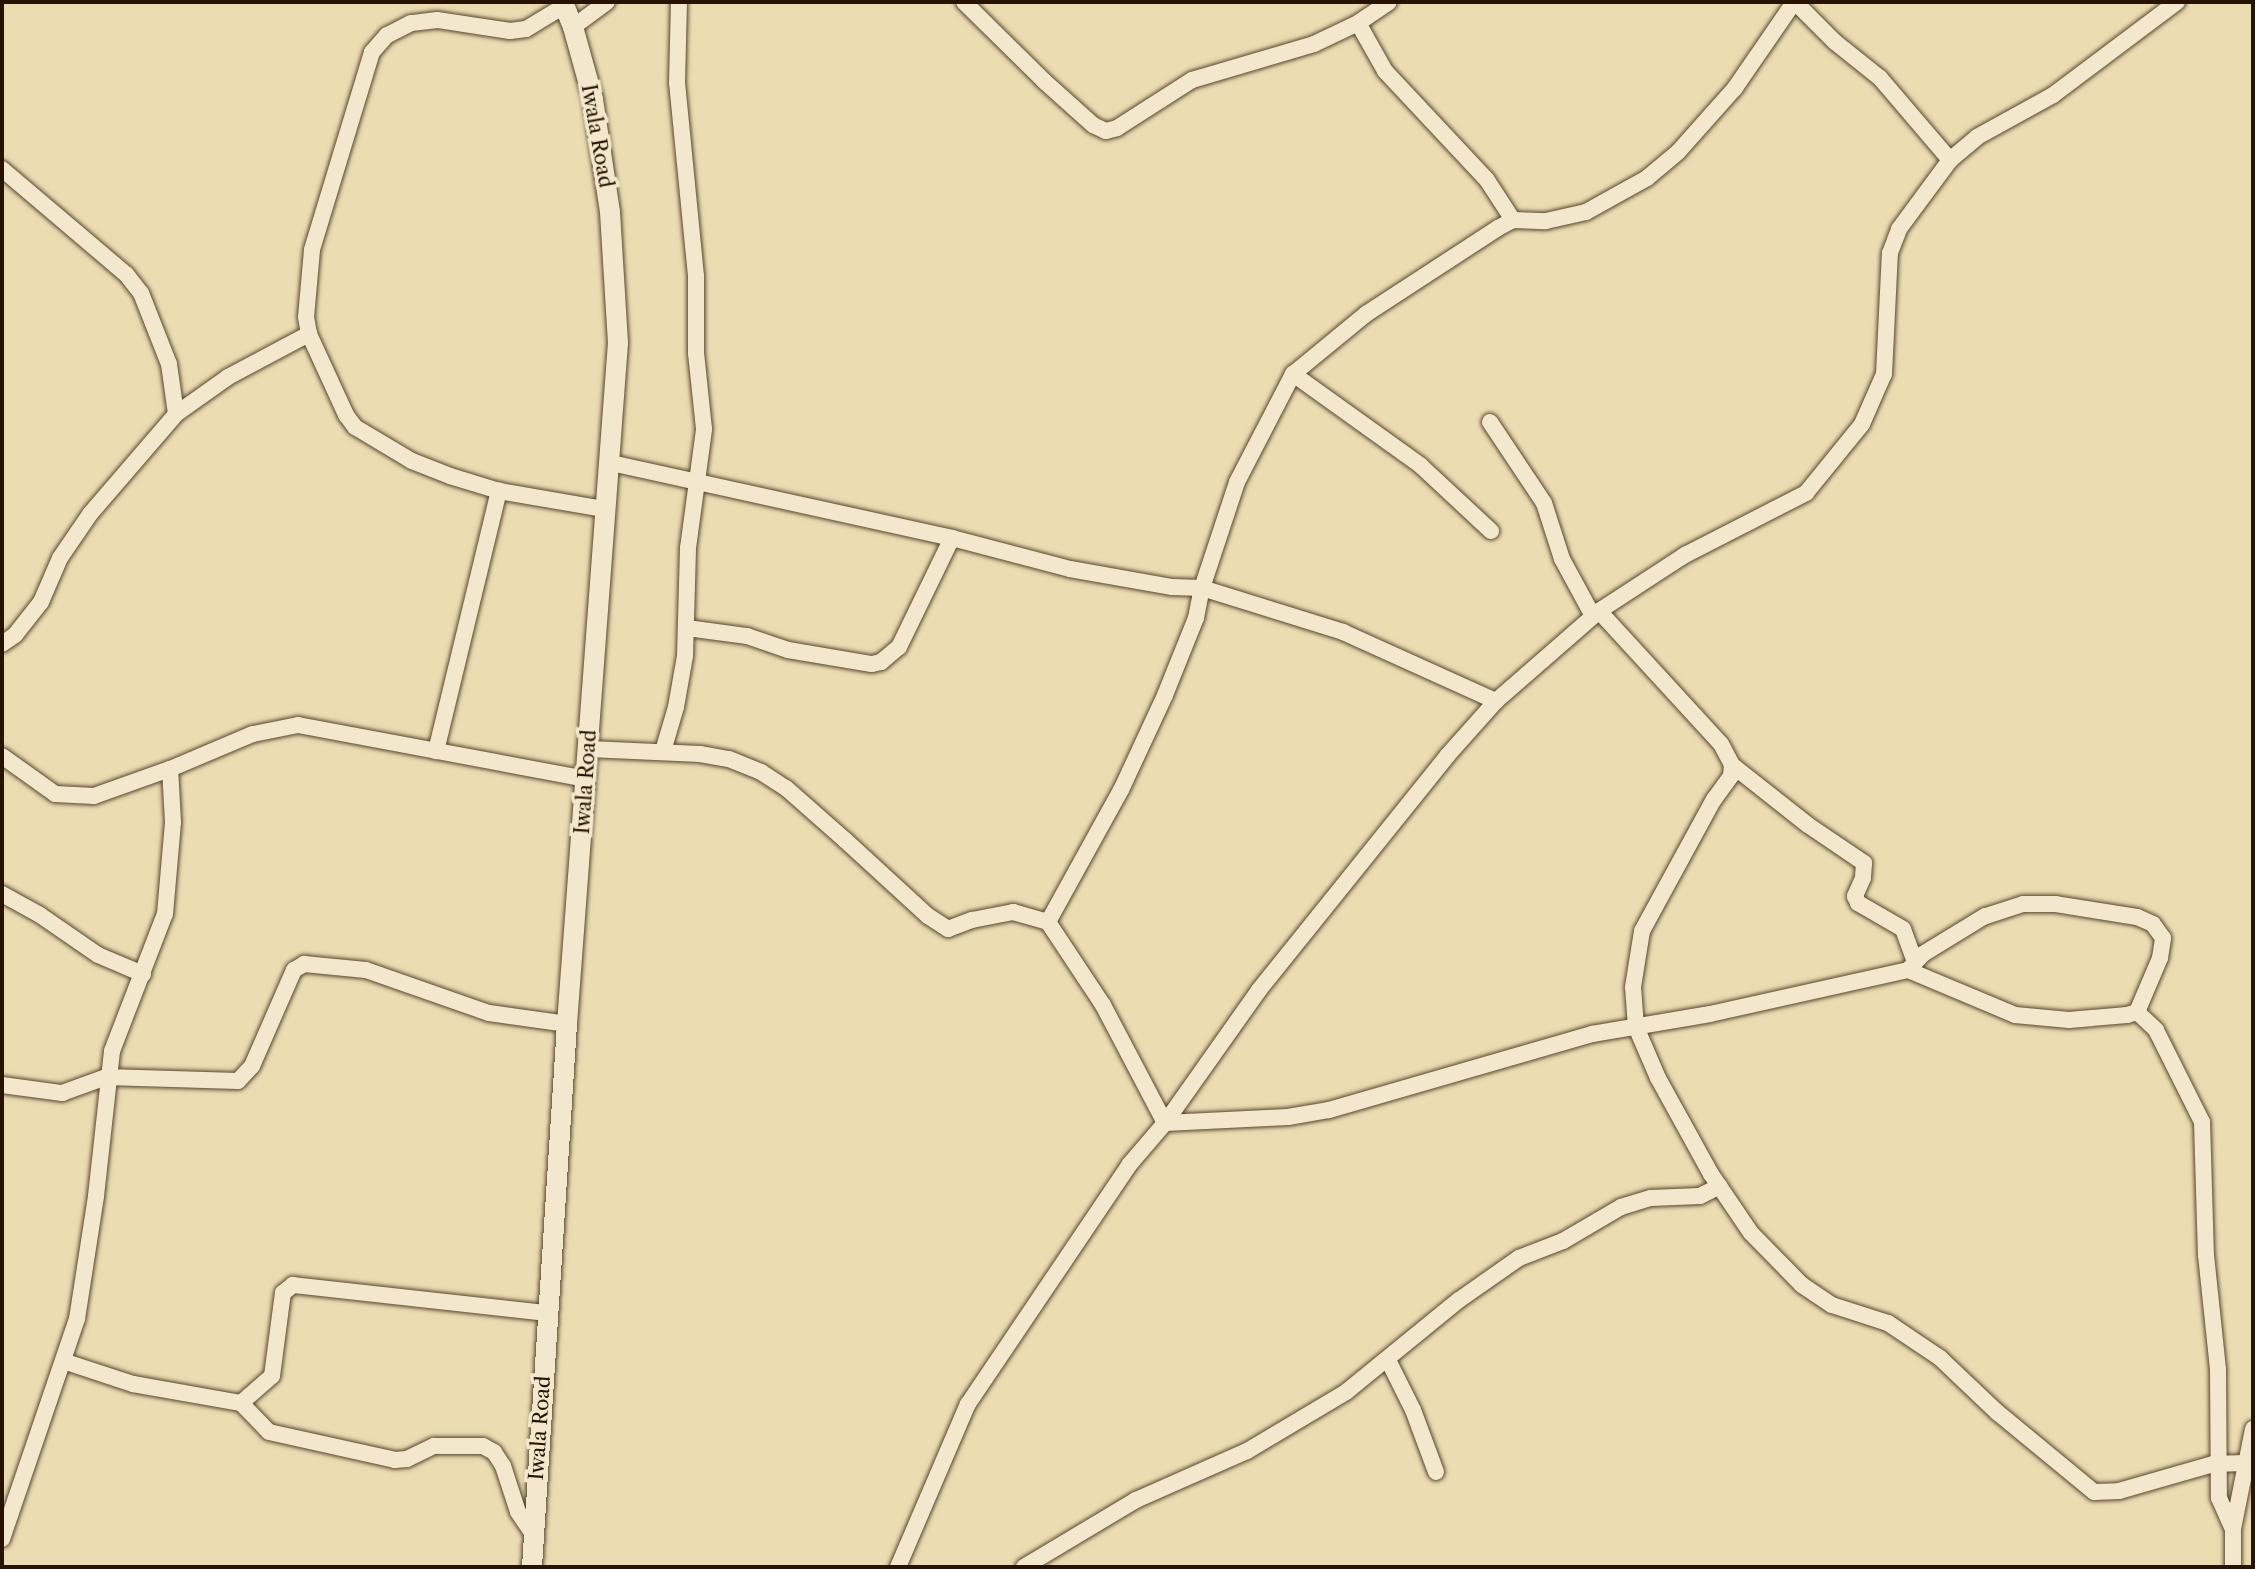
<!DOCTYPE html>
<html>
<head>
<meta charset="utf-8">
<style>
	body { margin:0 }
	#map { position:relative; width:2255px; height:1569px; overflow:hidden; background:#ecdcb2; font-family:"Libre Caslon Text",serif }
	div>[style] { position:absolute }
	.roads { filter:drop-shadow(0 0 2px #58452c) drop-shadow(0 0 2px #58452c) }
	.minor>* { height:16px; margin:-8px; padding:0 8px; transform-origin:8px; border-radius:8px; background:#f3e8cd }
	.tertiary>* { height:20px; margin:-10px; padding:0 10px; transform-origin:10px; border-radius:10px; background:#f3e8cd }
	span { translate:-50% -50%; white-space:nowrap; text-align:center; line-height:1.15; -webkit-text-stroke:7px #f3e8cd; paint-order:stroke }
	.street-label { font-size:20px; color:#271300 }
	.frame { position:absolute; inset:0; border:4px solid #271300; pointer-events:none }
</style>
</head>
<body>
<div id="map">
	<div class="roads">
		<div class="minor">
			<div style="left:964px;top:2px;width:112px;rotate:44.6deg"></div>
			<div style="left:1044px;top:81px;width:66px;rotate:41.9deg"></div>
			<div style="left:1093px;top:125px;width:14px;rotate:25deg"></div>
			<div style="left:1106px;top:131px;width:11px;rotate:-15deg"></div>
			<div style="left:1117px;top:128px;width:89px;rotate:-32.6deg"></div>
			<div style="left:1192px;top:80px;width:127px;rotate:-16.4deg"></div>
			<div style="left:1314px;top:44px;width:49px;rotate:-25.5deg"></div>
			<div style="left:1358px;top:23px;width:37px;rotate:-34deg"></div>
			<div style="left:1795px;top:2px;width:57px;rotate:45deg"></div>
			<div style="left:1835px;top:42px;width:58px;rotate:38.7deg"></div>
			<div style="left:1880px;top:78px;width:108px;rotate:49.5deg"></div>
			<div style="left:564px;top:6px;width:44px;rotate:148.8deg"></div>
			<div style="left:526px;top:29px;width:16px;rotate:173deg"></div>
			<div style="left:510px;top:31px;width:74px;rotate:-171.4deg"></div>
			<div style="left:437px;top:20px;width:26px;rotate:173deg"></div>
			<div style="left:411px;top:23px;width:27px;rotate:153deg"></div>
			<div style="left:387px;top:35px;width:23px;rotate:131deg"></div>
			<div style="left:372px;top:52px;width:207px;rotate:106.9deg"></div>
			<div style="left:312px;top:250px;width:67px;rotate:95.1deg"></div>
			<div style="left:306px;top:317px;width:17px;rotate:80deg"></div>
			<div style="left:309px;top:334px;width:89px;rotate:65.4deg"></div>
			<div style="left:346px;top:415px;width:15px;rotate:53deg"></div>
			<div style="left:355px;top:427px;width:66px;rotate:30.8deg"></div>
			<div style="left:412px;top:461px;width:41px;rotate:21.5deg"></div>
			<div style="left:450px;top:476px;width:51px;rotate:17deg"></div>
			<div style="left:499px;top:491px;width:107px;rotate:9.7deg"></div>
			<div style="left:1358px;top:23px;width:55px;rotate:60.6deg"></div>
			<div style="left:1385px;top:71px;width:149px;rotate:46.9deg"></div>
			<div style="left:1487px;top:180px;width:48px;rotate:57deg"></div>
			<div style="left:573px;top:27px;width:42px;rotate:-36.3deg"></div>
			<div style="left:2px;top:169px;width:162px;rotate:40.3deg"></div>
			<div style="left:126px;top:274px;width:24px;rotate:52deg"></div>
			<div style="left:141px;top:293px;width:76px;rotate:68.5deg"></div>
			<div style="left:169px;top:364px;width:50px;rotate:82deg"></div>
			<div style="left:1293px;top:374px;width:156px;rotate:35.6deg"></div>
			<div style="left:1420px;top:465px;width:97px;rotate:42.9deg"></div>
			<div style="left:1490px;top:422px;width:97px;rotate:56.3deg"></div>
			<div style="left:1544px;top:503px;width:59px;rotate:72.2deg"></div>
			<div style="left:1562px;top:559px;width:65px;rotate:61.5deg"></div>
			<div style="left:611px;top:463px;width:349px;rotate:12.4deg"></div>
			<div style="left:952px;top:538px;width:122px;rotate:14.7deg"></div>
			<div style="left:1070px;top:569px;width:104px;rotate:10deg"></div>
			<div style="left:1172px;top:587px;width:30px;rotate:2deg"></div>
			<div style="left:1202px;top:588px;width:148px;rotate:17.3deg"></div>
			<div style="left:1343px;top:632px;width:168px;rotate:24.3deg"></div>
			<div style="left:1599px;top:611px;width:180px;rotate:47.5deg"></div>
			<div style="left:1721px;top:744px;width:24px;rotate:62deg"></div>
			<div style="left:1732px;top:765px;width:11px;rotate:95deg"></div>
			<div style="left:1731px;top:776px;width:29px;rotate:126deg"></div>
			<div style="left:1714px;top:799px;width:150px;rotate:118.6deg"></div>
			<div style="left:1642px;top:931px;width:57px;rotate:99.1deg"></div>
			<div style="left:1633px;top:987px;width:40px;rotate:85.7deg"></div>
			<div style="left:1636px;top:1027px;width:56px;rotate:66.7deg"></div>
			<div style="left:1658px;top:1078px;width:110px;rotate:61.1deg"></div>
			<div style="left:1711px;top:1174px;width:71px;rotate:55.9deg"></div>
			<div style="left:1751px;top:1233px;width:73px;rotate:45.6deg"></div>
			<div style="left:1802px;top:1285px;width:36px;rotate:34deg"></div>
			<div style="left:1832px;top:1305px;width:59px;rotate:17.8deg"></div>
			<div style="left:1888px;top:1323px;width:63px;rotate:33.9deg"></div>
			<div style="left:1940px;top:1358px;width:79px;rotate:43.5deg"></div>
			<div style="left:1997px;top:1412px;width:126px;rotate:39.5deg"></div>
			<div style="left:2094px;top:1492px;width:25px;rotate:-2deg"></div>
			<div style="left:2119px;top:1491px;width:98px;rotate:-16deg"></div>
			<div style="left:2213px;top:1464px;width:31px;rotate:-2deg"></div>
			<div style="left:687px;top:628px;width:61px;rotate:7.6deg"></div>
			<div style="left:747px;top:636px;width:43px;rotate:18.9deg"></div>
			<div style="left:788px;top:650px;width:85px;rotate:9.5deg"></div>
			<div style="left:872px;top:664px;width:9px;rotate:-13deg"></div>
			<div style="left:881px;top:662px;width:23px;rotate:-40deg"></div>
			<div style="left:899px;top:647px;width:121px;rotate:-64.1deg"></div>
			<div style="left:2px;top:644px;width:16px;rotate:-35deg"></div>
			<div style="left:15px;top:635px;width:42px;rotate:-51.8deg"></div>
			<div style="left:41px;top:602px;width:48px;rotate:-66.6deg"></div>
			<div style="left:60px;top:558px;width:53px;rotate:-55.7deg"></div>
			<div style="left:90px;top:514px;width:132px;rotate:-49.3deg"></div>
			<div style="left:176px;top:414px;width:64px;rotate:-35.4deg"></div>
			<div style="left:228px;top:377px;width:92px;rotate:-28deg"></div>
			<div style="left:589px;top:749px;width:111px;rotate:2.6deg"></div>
			<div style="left:700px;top:754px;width:29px;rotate:10deg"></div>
			<div style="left:729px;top:759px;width:35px;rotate:22deg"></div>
			<div style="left:761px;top:772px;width:30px;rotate:33deg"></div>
			<div style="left:786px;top:788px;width:79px;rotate:41.4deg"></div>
			<div style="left:845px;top:840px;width:113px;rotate:42.5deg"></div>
			<div style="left:928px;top:916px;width:24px;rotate:33deg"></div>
			<div style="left:948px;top:929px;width:26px;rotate:-21deg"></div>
			<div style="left:972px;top:920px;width:42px;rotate:-11deg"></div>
			<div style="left:1013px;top:912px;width:36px;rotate:16deg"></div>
			<div style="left:1048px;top:922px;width:100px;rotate:56.5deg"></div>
			<div style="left:1103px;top:1005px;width:133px;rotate:62.3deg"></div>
			<div style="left:1165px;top:1123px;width:123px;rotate:-2.8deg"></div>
			<div style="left:1288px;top:1117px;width:42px;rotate:-9.7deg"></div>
			<div style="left:1329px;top:1110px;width:274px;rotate:-16.1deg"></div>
			<div style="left:1592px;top:1034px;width:120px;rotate:-9.6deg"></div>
			<div style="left:1710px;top:1014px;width:203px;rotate:-12.5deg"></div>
			<div style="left:1908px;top:970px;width:116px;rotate:22.8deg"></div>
			<div style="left:2015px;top:1015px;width:54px;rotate:5.3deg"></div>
			<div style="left:2069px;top:1020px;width:58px;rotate:-4.9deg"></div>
			<div style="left:2127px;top:1015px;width:10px;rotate:-17deg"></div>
			<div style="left:2137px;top:1012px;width:59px;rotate:-66.9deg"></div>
			<div style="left:2160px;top:958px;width:20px;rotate:-81deg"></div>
			<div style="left:2163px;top:938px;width:17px;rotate:-126deg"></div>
			<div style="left:2153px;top:924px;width:17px;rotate:-156deg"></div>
			<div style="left:2137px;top:917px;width:82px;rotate:-170.9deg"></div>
			<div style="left:2056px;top:904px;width:33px;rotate:180deg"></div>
			<div style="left:2023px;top:904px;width:40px;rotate:162deg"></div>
			<div style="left:1985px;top:916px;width:73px;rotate:148.5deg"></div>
			<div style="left:1923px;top:954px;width:22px;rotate:133deg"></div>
			<div style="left:436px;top:751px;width:268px;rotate:-76.4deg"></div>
			<div style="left:663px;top:751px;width:46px;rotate:-73.5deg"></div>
			<div style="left:676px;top:707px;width:52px;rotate:-80deg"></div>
			<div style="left:685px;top:656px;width:108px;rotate:-88.4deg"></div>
			<div style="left:688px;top:548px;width:120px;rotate:-82.3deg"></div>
			<div style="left:704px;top:429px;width:76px;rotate:-96deg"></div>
			<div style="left:696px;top:353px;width:77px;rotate:-90deg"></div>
			<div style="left:696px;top:276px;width:194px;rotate:-95.6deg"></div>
			<div style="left:677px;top:83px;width:81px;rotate:-88.6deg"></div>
			<div style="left:2px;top:756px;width:65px;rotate:35.6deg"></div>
			<div style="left:55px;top:794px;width:39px;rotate:3deg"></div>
			<div style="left:94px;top:796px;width:81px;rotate:-19.6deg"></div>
			<div style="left:170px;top:769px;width:90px;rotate:-22.9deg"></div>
			<div style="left:253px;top:734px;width:46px;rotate:-11.3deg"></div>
			<div style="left:298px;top:725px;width:294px;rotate:10.6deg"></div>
			<div style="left:1732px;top:765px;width:97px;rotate:38.3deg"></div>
			<div style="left:1808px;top:825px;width:68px;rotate:34.2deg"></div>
			<div style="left:1864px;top:863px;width:15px;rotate:94deg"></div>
			<div style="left:1863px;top:878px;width:20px;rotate:114deg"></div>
			<div style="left:1855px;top:896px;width:8px;rotate:67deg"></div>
			<div style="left:1858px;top:903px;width:52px;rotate:30deg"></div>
			<div style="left:1903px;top:929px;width:35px;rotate:70deg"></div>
			<div style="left:2px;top:894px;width:43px;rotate:28.9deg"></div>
			<div style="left:40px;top:915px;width:70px;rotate:34.6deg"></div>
			<div style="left:98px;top:955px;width:49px;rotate:22.9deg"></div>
			<div style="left:1048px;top:922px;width:151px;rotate:-61.1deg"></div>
			<div style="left:1121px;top:790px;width:105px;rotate:-65.1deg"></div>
			<div style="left:1165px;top:695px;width:83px;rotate:-68.1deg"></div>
			<div style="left:1196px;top:618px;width:31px;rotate:-79deg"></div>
			<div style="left:1202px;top:588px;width:112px;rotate:-71.7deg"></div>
			<div style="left:1237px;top:482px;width:122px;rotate:-62.6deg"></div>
			<div style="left:1293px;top:374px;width:94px;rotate:-39.4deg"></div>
			<div style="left:1366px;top:314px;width:158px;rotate:-33.1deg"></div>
			<div style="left:1498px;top:228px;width:17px;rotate:-28deg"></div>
			<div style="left:1513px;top:220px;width:33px;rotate:2deg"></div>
			<div style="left:1546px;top:221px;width:41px;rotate:-12.7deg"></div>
			<div style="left:1586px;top:212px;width:70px;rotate:-29.1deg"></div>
			<div style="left:1647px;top:178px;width:40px;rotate:-40deg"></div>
			<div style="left:1678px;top:152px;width:86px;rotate:-48.3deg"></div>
			<div style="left:1735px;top:88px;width:104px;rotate:-55.5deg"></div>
			<div style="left:2137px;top:1012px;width:26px;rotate:43deg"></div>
			<div style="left:2156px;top:1030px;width:103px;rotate:63.4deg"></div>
			<div style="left:2202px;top:1122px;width:133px;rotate:88.3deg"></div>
			<div style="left:2206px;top:1255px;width:116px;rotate:84deg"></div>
			<div style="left:2218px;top:1370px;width:128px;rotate:89.6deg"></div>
			<div style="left:2219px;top:1498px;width:34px;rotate:66deg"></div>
			<div style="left:2px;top:1085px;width:61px;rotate:7.6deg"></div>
			<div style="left:62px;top:1093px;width:47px;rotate:-20deg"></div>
			<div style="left:106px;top:1077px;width:132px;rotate:1.7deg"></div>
			<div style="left:238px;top:1081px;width:21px;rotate:-47deg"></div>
			<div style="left:252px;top:1066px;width:105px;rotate:-66.4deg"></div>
			<div style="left:294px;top:970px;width:12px;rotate:-31deg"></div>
			<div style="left:304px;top:964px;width:62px;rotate:5.5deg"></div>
			<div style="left:366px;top:970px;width:130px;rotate:19.3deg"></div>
			<div style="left:489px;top:1013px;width:79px;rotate:8deg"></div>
			<div style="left:1388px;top:1360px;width:56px;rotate:63.4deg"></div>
			<div style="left:1413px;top:1410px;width:66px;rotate:69.6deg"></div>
			<div style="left:63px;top:1361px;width:74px;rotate:18.2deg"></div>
			<div style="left:133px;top:1384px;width:110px;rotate:10deg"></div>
			<div style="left:241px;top:1403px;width:40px;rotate:46deg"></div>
			<div style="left:269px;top:1432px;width:129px;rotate:12.5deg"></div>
			<div style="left:395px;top:1460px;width:12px;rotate:-5deg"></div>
			<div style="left:407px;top:1459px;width:30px;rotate:-26deg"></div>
			<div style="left:434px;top:1446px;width:49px"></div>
			<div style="left:483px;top:1446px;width:13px;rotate:29deg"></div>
			<div style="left:494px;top:1452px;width:17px;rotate:57deg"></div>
			<div style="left:503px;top:1466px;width:48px;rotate:71.9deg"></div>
			<div style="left:518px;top:1512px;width:27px;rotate:56deg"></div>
			<div style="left:241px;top:1403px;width:41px;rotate:-41.1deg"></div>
			<div style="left:272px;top:1376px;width:84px;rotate:-82.5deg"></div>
			<div style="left:283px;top:1293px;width:13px;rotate:-39deg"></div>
			<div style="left:293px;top:1285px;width:257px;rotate:6.3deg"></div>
			<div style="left:2px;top:1539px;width:232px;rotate:-71.2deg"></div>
			<div style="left:77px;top:1319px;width:124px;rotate:-81.2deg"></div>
			<div style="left:96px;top:1196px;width:146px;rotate:-83.7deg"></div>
			<div style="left:112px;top:1051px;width:147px;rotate:-68.9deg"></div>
			<div style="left:165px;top:914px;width:92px;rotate:-85deg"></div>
			<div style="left:173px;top:822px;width:53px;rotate:-93.2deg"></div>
			<div style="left:898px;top:1567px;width:177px;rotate:-66.8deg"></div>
			<div style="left:968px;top:1404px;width:288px;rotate:-56deg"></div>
			<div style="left:1129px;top:1165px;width:55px;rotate:-49.4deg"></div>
			<div style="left:1165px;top:1123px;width:163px;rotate:-54.7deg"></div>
			<div style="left:1259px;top:990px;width:300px;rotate:-51.2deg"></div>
			<div style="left:1447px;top:756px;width:74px;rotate:-48.3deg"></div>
			<div style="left:1496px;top:701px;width:137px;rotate:-41.1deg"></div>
			<div style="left:1599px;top:611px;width:103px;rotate:-33.1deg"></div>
			<div style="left:1685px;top:555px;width:136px;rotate:-27.1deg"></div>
			<div style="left:1806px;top:493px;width:89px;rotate:-50.9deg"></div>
			<div style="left:1862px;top:424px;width:55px;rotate:-66.3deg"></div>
			<div style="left:1884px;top:374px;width:121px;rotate:-87.2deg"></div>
			<div style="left:1890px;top:253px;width:26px;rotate:-69deg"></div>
			<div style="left:1899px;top:229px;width:86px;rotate:-53.5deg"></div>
			<div style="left:1950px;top:160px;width:35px;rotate:-40deg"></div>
			<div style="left:1977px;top:137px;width:87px;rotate:-28.9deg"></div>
			<div style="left:2053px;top:95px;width:155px;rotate:-36.9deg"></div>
			<div style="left:1024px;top:1567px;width:131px;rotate:-30.9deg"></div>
			<div style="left:1136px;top:1500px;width:121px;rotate:-23.8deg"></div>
			<div style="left:1247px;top:1451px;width:115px;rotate:-30.8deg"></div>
			<div style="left:1346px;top:1392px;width:146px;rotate:-39.2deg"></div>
			<div style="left:1459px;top:1300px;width:73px;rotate:-35deg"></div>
			<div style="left:1519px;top:1258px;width:47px;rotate:-21.1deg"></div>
			<div style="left:1563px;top:1241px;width:67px;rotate:-30.4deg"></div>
			<div style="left:1621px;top:1207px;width:31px;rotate:-17deg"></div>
			<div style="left:1651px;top:1198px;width:49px;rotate:-2.3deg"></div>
			<div style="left:1700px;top:1196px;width:22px;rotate:-27deg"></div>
			<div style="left:2233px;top:1567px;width:38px;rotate:-90deg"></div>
			<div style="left:2233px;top:1529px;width:102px;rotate:-78.7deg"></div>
		</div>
		<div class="tertiary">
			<div style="left:532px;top:1567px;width:544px;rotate:-86.31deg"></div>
			<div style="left:567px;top:1024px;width:683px;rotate:-85.72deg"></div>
			<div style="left:618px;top:343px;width:131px;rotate:-93.5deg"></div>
			<div style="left:610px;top:212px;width:114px;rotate:-98.6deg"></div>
			<div style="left:593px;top:99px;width:75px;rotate:-105.5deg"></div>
			<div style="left:573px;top:27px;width:27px;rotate:-112deg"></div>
		</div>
	</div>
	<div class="street-label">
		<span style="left:597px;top:136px;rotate:80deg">Iwala Road</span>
		<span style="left:586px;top:782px;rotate:-86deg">Iwala Road</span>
		<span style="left:540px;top:1428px;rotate:-86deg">Iwala Road</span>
	</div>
	<div class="frame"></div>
</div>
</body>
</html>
